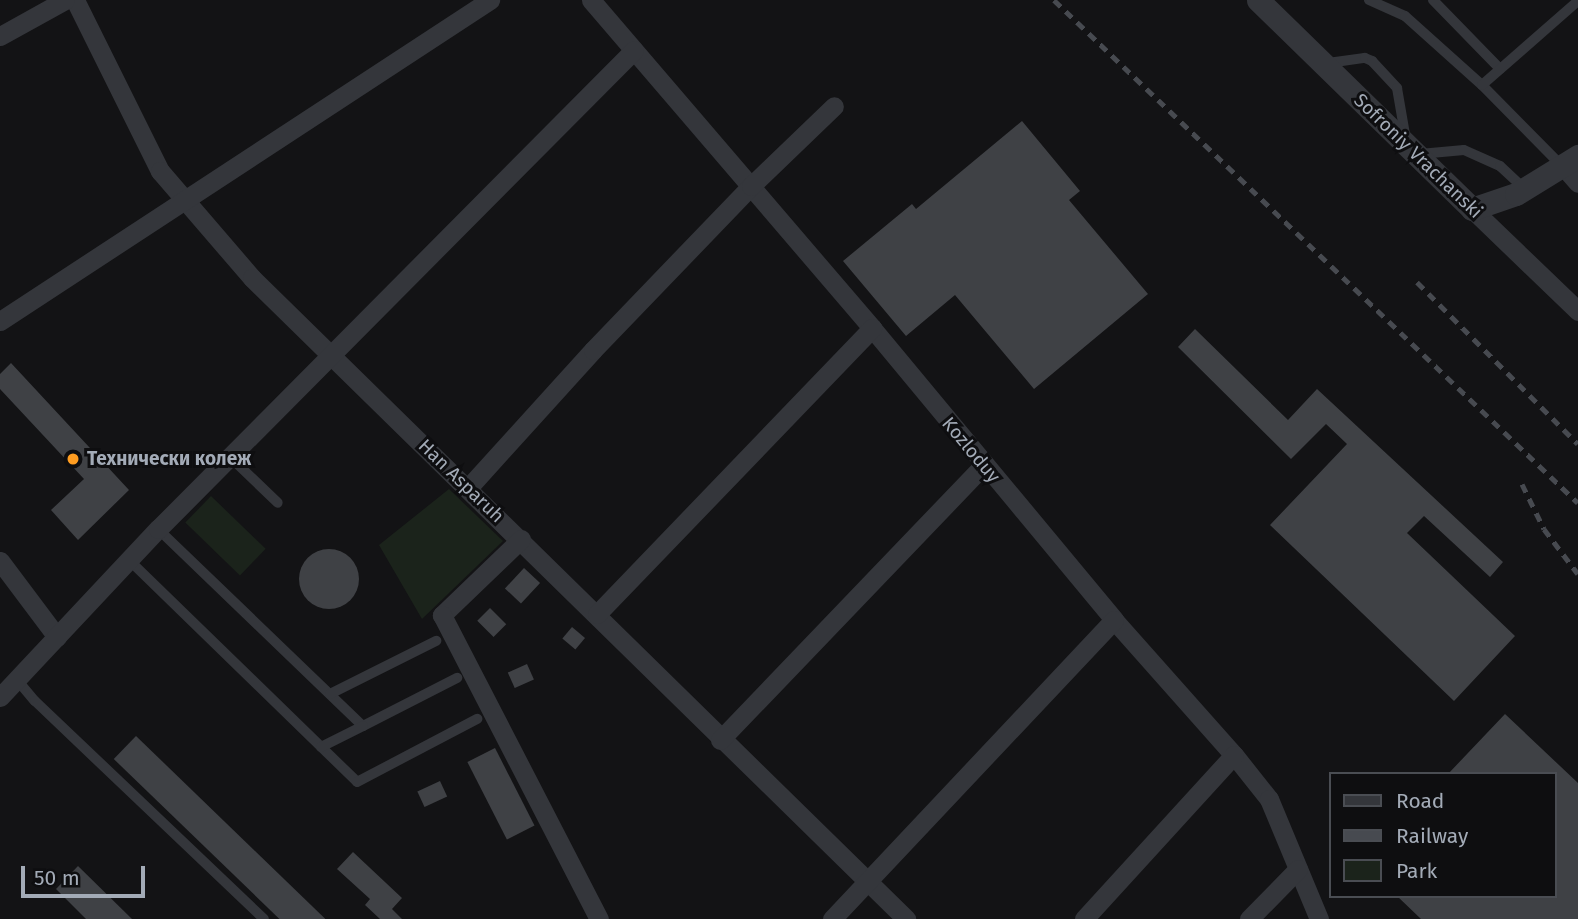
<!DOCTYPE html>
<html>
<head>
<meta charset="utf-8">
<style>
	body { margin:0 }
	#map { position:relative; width:1578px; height:919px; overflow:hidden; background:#131315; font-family:"Fira Sans",sans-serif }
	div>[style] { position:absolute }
	.green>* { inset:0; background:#1b231b; transform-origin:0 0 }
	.building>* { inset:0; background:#3f4145; transform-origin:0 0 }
	.round { border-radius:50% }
	.service>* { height:10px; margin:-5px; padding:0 5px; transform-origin:5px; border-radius:5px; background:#34363b }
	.minor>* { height:19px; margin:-9.5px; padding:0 9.5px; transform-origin:9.5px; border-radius:9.5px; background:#34363b }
	.tertiary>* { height:23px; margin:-11.5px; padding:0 11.5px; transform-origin:11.5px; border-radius:11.5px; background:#34363b }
	.rail>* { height:5px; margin-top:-2.5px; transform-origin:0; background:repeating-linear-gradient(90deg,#474a50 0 9px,transparent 0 16px) }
	.dots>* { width:19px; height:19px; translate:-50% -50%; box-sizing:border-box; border:4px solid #0e0e10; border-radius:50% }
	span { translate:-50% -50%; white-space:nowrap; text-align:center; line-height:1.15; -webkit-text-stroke:6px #0e0e10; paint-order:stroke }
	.street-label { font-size:19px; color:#a3abb7 }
	.poi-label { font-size:19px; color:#a3abb7; font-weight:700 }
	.left { translate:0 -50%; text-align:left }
	.legend { position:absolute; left:1329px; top:772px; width:228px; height:126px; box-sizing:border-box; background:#0e0e10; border:2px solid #4a4d53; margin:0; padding:9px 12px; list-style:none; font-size:21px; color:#a3abb7 }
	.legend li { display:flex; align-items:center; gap:14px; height:35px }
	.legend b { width:35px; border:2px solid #4a4d53 }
	.scale { position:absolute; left:21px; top:866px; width:124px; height:32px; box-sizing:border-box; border:4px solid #a3abb7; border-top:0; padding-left:9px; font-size:21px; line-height:24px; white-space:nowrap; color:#a3abb7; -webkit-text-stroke:5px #0e0e10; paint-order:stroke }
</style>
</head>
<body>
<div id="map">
	<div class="green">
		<div style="clip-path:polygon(449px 489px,503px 541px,422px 619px,379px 545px)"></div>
		<div style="left:211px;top:496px;width:76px;height:37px;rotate:44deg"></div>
	</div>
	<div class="building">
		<div style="clip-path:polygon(1022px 121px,1080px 191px,1069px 200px,1148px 294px,1034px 389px,955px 295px,906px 336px,843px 261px,912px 204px,916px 209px)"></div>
		<div style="clip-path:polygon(1195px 329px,1288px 420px,1317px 389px,1503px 562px,1490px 577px,1424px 516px,1407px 533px,1515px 636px,1454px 701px,1270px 525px,1347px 444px,1326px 424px,1291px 459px,1178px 347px)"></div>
		<div style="clip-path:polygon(11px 363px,129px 490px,78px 540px,51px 510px,84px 479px,0 389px,0 374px)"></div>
		<div class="round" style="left:299px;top:549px;width:60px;height:60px"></div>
		<div style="left:524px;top:568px;width:22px;height:28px;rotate:43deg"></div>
		<div style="left:490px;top:608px;width:23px;height:18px;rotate:45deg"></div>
		<div style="left:572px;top:627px;width:17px;height:15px;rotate:40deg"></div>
		<div style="left:527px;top:664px;width:17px;height:21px;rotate:66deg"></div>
		<div style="clip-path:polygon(1505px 714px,1578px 783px,1578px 919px,1421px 919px,1397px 896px,1555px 896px,1555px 774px,1448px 774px)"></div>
		<div style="left:136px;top:736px;width:263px;height:32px;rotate:44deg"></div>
		<div style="left:495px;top:748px;width:87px;height:31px;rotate:63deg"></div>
		<div style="left:440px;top:781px;width:17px;height:25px;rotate:65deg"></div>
		<div style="clip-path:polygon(353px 852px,402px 898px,392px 909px,402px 919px,380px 919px,365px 905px,370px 899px,337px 869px)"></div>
		<div style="clip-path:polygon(78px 866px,132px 919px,86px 919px,56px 889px)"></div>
	</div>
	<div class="service">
		<div style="left:1369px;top:0;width:39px;rotate:24deg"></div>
		<div style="left:1405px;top:16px;width:103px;rotate:41.9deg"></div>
		<div style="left:1482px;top:85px;width:115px;rotate:45.4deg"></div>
		<div style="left:1433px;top:0;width:96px;rotate:45.8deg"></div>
		<div style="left:1328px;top:63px;width:37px;rotate:-8deg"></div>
		<div style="left:1365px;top:58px;width:8px;rotate:23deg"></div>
		<div style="left:1372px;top:61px;width:37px;rotate:47deg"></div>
		<div style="left:1397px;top:88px;width:53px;rotate:80.2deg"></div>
		<div style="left:1482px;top:85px;width:128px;rotate:-41.2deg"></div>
		<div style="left:1420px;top:154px;width:44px;rotate:-5.2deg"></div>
		<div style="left:1464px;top:150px;width:39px;rotate:24deg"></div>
		<div style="left:1500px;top:166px;width:34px;rotate:43deg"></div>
		<div style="left:230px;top:457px;width:66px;rotate:43.8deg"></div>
		<div style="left:158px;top:529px;width:284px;rotate:43.9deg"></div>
		<div style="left:363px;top:726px;width:106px;rotate:-27.1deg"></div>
		<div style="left:129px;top:560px;width:318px;rotate:44.2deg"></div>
		<div style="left:357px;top:782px;width:136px;rotate:-27.7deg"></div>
		<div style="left:18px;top:681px;width:26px;rotate:50deg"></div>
		<div style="left:35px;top:701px;width:316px;rotate:43.6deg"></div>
		<div style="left:330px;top:694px;width:119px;rotate:-26.6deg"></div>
		<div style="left:321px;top:747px;width:47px;rotate:-26.6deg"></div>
	</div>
	<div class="minor">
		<div style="left:75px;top:0;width:191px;rotate:63.6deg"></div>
		<div style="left:160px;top:171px;width:141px;rotate:49.3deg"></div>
		<div style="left:252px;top:278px;width:916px;rotate:44.42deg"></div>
		<div style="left:591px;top:0;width:432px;rotate:49.4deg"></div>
		<div style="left:872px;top:328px;width:379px;rotate:50.3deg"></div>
		<div style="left:1114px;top:620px;width:181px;rotate:48.4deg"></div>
		<div style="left:1234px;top:755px;width:56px;rotate:51.5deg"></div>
		<div style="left:1269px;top:799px;width:130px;rotate:67.4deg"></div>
		<div style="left:0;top:36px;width:74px;rotate:-29deg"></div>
		<div style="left:1564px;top:167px;width:21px;rotate:49deg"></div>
		<div style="left:1472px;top:209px;width:147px;rotate:43.9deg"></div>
		<div style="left:0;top:321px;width:586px;rotate:-33.23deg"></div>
		<div style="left:468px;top:488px;width:186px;rotate:-47.8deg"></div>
		<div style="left:593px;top:350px;width:228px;rotate:-46.1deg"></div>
		<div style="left:751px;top:186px;width:115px;rotate:-43.9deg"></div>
		<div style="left:521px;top:539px;width:110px;rotate:136.1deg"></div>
		<div style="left:442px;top:615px;width:342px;rotate:62.7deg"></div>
		<div style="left:0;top:561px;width:95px;rotate:53.1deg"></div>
		<div style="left:597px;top:614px;width:397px;rotate:-46.1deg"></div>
		<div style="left:0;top:697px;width:231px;rotate:-46.8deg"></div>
		<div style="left:158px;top:529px;width:675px;rotate:-45.18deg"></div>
		<div style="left:720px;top:740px;width:381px;rotate:-46.2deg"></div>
		<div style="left:832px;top:919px;width:411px;rotate:-46.7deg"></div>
		<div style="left:1084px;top:919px;width:222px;rotate:-47.6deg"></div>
		<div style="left:1249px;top:919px;width:70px;rotate:-45.6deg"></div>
	</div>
	<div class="tertiary">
		<div style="left:1258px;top:0;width:299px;rotate:44.3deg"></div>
		<div style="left:1472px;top:209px;width:46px;rotate:-18.8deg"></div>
		<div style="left:1516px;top:194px;width:73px;rotate:-31.5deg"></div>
	</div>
	<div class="rail">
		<div style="left:1054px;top:0;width:726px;rotate:43.83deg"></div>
		<div style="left:1417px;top:282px;width:228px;rotate:45.2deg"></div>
		<div style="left:1522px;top:484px;width:50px;rotate:63.9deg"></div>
		<div style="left:1544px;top:529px;width:56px;rotate:52.9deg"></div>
	</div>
	<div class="dots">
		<div style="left:73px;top:459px;background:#ff9d21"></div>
	</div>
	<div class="street-label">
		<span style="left:1418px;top:156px;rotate:44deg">Sofroniy Vrachanski</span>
		<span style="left:971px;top:450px;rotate:50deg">Kozloduy</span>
		<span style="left:461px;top:481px;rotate:44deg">Han Asparuh</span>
	</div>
	<div class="poi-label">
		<span class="left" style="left:87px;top:459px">Технически колеж</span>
	</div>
	<ul class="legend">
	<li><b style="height:9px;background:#34363b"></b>Road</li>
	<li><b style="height:9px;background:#474a50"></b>Railway</li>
	<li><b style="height:19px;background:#1b231b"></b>Park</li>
	</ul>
	<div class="scale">50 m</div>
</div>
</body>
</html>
